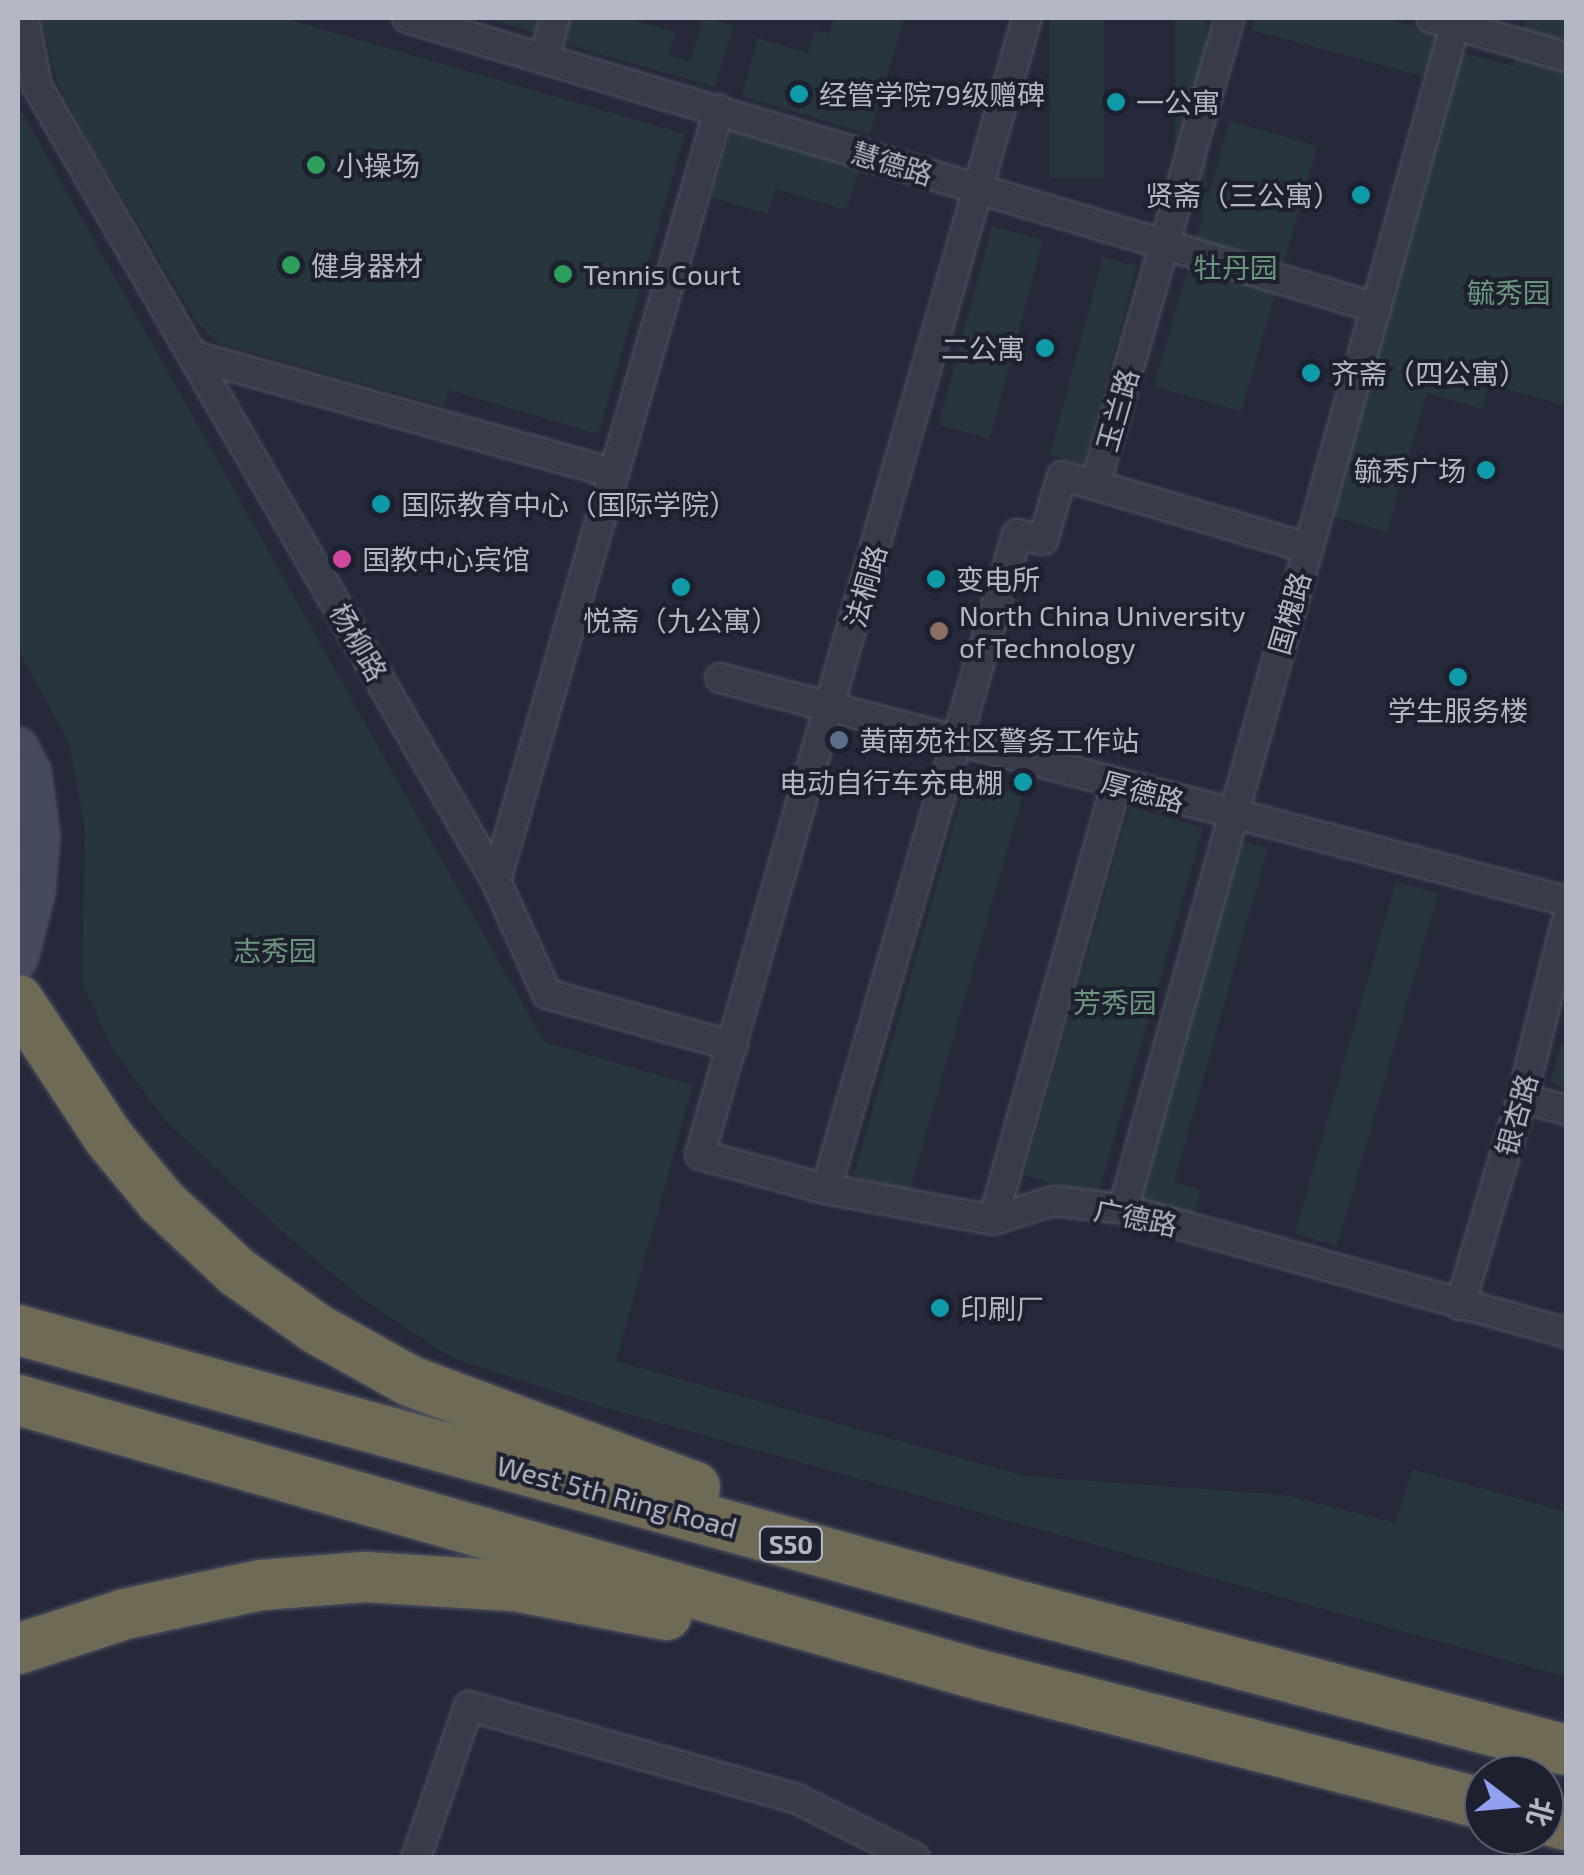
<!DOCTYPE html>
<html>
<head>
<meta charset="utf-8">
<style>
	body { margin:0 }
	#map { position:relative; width:1584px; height:1875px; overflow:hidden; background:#25293a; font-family:"Exo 2","Noto Sans SC",sans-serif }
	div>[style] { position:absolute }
	.green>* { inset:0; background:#27363c; transform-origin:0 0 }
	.roads { filter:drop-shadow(0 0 2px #505462) drop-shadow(0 0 2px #505462) }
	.street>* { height:28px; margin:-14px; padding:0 14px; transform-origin:14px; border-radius:14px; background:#383c4a }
	.secondary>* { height:38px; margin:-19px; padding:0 19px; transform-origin:19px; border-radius:19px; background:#464a5d }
	.highway>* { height:50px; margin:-25px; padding:0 25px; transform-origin:25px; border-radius:25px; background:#6f6a56 }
	.dots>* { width:28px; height:28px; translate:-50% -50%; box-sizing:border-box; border:5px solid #1d212f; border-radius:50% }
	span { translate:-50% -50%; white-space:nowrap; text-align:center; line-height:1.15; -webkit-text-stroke:8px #1d212f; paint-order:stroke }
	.shield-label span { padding:2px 8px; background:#1d212f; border:2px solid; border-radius:8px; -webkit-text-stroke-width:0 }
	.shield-label { font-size:25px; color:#b3b7c6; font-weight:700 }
	.poi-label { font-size:28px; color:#b3b7c6 }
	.left { translate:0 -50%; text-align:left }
	.right { translate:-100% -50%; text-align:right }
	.street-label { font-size:28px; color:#b3b7c6 }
	.park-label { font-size:28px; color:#6c957e }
	.frame { position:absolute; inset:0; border:20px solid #b3b7c6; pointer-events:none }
	.north { position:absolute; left:1464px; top:1755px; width:100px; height:100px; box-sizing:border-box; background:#1d212f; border:2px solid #595d6b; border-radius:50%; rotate:106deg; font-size:28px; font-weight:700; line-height:40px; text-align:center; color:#b3b7c6 }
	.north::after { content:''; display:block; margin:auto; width:35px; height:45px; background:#8fa1ef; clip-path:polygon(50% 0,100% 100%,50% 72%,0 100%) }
</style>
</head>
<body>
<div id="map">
	<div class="green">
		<div style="clip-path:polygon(41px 18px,283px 18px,685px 134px,598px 434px,449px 390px,444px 406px,218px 343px,198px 324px,83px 131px,57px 81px)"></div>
		<div style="clip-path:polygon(497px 18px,545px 18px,540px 35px,495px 21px)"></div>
		<div style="clip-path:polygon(565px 18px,624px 18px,675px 32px,668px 55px,690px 62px,703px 18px,733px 25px,715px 87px,558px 42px)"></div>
		<div style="clip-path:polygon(834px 18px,904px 18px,870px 134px,742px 96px,758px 38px,808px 53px,815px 30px,829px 33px)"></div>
		<div style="left:1050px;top:18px;width:54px;height:160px"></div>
		<div style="left:1175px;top:18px;width:32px;height:193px"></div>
		<div style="clip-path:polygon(1255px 18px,1382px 18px,1441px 33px,1429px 78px,1252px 30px)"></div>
		<div style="clip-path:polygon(1511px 18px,1566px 18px,1566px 406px,1490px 384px,1482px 409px,1427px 393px,1387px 532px,1332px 516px,1461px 52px,1513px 66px,1526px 22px)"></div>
		<div style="clip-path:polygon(18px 105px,544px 1042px,693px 1085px,616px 1361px,1024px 1476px,1284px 1495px,1396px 1523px,1412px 1469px,1566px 1512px,1566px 1677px,603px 1407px,452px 1358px,367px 1302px,286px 1235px,164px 1119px,111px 1046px,82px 983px,85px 829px,69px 743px,18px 649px)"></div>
		<div style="left:1230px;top:121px;width:91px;height:276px;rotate:16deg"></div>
		<div style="clip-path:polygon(732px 128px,860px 167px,846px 210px,776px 189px,767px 214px,711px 197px)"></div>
		<div style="left:992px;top:226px;width:53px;height:206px;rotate:15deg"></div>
		<div style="left:1103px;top:257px;width:35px;height:205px;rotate:15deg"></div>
		<div style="left:967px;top:780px;width:58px;height:412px;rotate:16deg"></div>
		<div style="left:1130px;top:807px;width:76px;height:383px;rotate:16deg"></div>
		<div style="clip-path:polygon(1241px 840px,1268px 848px,1174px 1182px,1201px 1190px,1193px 1217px,1139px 1202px)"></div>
		<div style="left:1396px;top:881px;width:44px;height:367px;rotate:16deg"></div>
		<div style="clip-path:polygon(1561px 1044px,1566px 1045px,1566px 1088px,1550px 1083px)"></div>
	</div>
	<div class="roads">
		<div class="street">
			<div style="left:24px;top:18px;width:69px;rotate:79.2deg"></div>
			<div style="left:37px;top:86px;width:918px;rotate:60deg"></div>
			<div style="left:496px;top:881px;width:124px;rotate:65.7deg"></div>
			<div style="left:547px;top:994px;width:193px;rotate:15.6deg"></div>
			<div style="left:407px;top:18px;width:1012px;rotate:16.65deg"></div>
			<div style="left:1027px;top:18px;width:1183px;rotate:106.05deg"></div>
			<div style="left:700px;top:1155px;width:131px;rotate:15.1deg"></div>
			<div style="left:826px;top:1189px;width:170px;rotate:10.5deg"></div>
			<div style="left:993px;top:1220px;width:63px;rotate:-17.6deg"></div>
			<div style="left:1053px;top:1201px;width:70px;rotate:6.5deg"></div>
			<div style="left:1123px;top:1209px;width:460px;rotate:15.6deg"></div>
			<div style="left:1431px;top:18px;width:141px;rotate:16.1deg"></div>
			<div style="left:544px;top:58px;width:41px;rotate:-74.6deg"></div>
			<div style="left:194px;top:356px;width:436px;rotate:15.6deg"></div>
			<div style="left:1095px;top:485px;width:222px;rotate:16.5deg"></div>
			<div style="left:720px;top:678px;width:875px;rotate:14.77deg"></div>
			<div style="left:496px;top:881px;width:803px;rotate:-73.87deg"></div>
			<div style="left:1522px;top:1098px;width:46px;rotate:15.3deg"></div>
			<div style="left:826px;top:1189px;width:682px;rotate:-73.74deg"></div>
			<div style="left:1017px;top:534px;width:27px;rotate:13deg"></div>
			<div style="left:1043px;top:540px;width:67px;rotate:-73.5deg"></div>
			<div style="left:1062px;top:476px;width:34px;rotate:15deg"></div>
			<div style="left:1095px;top:485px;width:486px;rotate:-73.9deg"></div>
			<div style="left:1123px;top:1209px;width:1237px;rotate:-74.33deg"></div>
			<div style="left:993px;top:1220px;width:453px;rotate:-74.2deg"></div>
			<div style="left:1460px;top:1305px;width:216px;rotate:-73.3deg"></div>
			<div style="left:1522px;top:1098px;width:180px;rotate:-75.9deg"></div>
			<div style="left:416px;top:1858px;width:161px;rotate:-70.8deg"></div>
			<div style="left:469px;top:1706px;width:339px;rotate:15.8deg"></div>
			<div style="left:795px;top:1798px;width:134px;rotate:26.6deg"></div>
		</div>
		<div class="secondary">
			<div style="left:18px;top:747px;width:28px;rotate:63deg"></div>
			<div style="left:31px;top:772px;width:65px;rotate:82deg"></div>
			<div style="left:40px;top:836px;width:56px;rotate:95.1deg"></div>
			<div style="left:35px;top:892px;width:68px;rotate:104.4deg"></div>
		</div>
		<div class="highway">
			<div style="left:18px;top:1000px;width:165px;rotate:56.6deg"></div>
			<div style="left:109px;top:1138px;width:83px;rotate:50.4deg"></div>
			<div style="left:162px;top:1202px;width:103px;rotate:43deg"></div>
			<div style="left:237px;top:1272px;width:98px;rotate:35.5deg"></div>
			<div style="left:317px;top:1329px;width:107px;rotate:29.2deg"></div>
			<div style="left:410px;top:1381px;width:304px;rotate:20.4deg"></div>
			<div style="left:18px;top:1330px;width:1023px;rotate:15.42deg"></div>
			<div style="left:1004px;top:1602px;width:581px;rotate:14.75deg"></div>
			<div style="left:18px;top:1400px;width:1005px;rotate:15.95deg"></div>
			<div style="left:984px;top:1676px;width:516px;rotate:14.36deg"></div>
			<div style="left:18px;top:1649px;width:113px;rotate:-18.1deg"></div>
			<div style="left:125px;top:1614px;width:139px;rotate:-12deg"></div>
			<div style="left:261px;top:1585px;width:104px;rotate:-4.4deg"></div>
			<div style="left:365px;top:1577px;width:149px;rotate:3.5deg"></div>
			<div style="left:514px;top:1586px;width:155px;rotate:10.8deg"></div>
			<div style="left:1544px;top:1819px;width:23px;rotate:15deg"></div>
		</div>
	</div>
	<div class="dots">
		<div style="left:799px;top:94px;background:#0f9aa8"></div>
		<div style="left:1116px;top:102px;background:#0f9aa8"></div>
		<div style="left:316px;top:165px;background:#2e9e5b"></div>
		<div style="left:1361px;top:195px;background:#0f9aa8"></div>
		<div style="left:291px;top:265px;background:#2e9e5b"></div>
		<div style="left:563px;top:274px;background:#2e9e5b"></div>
		<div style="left:1045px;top:348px;background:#0f9aa8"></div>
		<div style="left:1311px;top:373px;background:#0f9aa8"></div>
		<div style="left:1486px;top:470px;background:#0f9aa8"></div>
		<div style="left:381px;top:504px;background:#0f9aa8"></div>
		<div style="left:342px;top:559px;background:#d1479c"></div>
		<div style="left:936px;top:579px;background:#0f9aa8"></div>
		<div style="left:681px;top:587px;background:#0f9aa8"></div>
		<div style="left:939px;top:631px;background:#8d6e63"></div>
		<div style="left:1458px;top:677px;background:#0f9aa8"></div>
		<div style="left:839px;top:740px;background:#5c6f8a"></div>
		<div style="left:1023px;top:782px;background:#0f9aa8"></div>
		<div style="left:940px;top:1308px;background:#0f9aa8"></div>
	</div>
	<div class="shield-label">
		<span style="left:791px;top:1544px">S50</span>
	</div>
	<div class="poi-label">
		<span class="left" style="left:819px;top:94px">经管学院79级赠碑</span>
		<span class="left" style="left:1136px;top:102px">一公寓</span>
		<span class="left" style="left:336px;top:165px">小操场</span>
		<span class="right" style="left:1341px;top:195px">贤斋（三公寓）</span>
		<span class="left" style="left:311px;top:265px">健身器材</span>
		<span class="left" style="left:583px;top:274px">Tennis Court</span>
		<span class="right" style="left:1025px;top:348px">二公寓</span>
		<span class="left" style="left:1331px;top:373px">齐斋（四公寓）</span>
		<span class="right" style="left:1466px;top:470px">毓秀广场</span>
		<span class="left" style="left:401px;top:504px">国际教育中心（国际学院）</span>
		<span class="left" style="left:362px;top:559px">国教中心宾馆</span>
		<span class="left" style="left:956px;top:579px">变电所</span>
		<span class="left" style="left:959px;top:631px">North China University<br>of Technology</span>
		<span style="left:681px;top:620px">悦斋（九公寓）</span>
		<span style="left:1458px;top:710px">学生服务楼</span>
		<span class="left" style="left:859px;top:740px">黄南苑社区警务工作站</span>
		<span class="right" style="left:1003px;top:782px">电动自行车充电棚</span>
		<span class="left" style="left:960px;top:1308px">印刷厂</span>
	</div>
	<div class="street-label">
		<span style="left:892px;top:163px;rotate:17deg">慧德路</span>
		<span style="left:1117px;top:410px;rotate:-74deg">玉兰路</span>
		<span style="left:865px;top:586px;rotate:-74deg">法桐路</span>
		<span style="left:1289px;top:613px;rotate:-74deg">国槐路</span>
		<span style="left:359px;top:642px;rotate:60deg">杨柳路</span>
		<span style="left:1143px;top:791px;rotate:15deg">厚德路</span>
		<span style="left:1516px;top:1115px;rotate:-74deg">银杏路</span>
		<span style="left:1136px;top:1217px;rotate:12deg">广德路</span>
		<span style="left:617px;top:1496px;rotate:15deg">West 5th Ring Road</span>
	</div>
	<div class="park-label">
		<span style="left:1236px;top:267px">牡丹园</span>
		<span style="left:1509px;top:292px">毓秀园</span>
		<span style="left:275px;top:950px">志秀园</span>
		<span style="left:1115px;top:1002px">芳秀园</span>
	</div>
	<div class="frame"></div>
	<div class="north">北</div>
</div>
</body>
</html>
